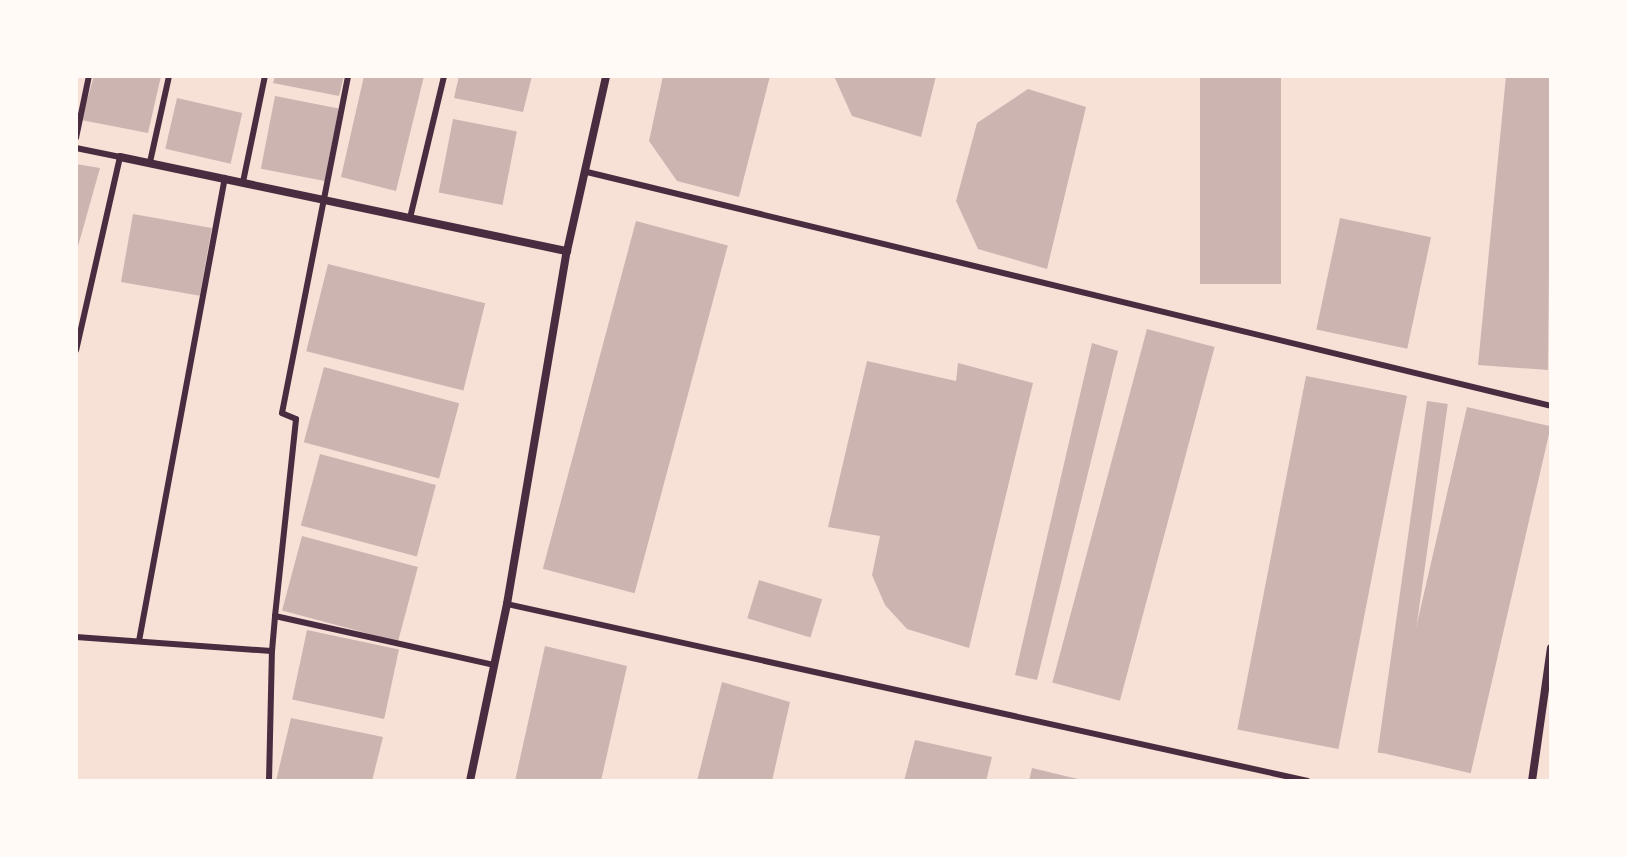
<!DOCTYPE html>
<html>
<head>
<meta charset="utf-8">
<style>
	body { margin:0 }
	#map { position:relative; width:1627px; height:857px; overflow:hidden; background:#f7e1d7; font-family:"Roboto Condensed",sans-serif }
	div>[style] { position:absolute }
	.building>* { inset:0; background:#ccb4b1; transform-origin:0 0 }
	.service>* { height:6px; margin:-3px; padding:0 3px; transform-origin:3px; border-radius:3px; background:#4a2c40 }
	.minor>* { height:8px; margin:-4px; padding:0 4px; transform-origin:4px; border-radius:4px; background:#4a2c40 }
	span { translate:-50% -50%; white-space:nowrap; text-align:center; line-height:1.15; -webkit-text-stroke:6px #fffaf5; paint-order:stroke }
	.frame { position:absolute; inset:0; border:78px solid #fffaf5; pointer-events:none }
</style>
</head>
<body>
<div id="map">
	<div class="building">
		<div style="clip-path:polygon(94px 76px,161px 76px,148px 133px,81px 120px)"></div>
		<div style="clip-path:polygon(275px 76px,344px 76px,339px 96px,273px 83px)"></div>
		<div style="clip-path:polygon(364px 76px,424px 76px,396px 191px,341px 177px)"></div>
		<div style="clip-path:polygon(459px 76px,532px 76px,523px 112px,454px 98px)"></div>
		<div style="clip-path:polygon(663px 76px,770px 76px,739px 197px,677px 181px,649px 141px)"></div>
		<div style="clip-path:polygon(834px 76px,936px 76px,921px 137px,852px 116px)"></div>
		<div style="left:1200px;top:76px;width:81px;height:208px"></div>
		<div style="clip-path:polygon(1506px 76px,1551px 76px,1548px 370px,1478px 365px)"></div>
		<div style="clip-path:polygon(1028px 89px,1086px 107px,1047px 269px,978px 249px,956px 201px,977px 123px)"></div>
		<div style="left:275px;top:96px;width:65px;height:74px;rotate:11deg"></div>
		<div style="left:177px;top:98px;width:67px;height:52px;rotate:13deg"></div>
		<div style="left:453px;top:119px;width:65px;height:75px;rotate:11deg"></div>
		<div style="clip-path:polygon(76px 164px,100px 168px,77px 250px,76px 250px)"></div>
		<div style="left:133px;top:214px;width:80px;height:69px;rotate:10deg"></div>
		<div style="left:1340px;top:218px;width:93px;height:114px;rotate:12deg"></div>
		<div style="left:636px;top:221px;width:95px;height:360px;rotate:15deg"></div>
		<div style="left:328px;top:264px;width:162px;height:90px;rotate:14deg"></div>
		<div style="left:1147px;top:329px;width:70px;height:366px;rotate:15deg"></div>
		<div style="clip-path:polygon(1092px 343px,1118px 351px,1037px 680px,1015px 675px)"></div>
		<div style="clip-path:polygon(867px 361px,956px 381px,958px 363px,1033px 383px,969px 648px,907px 629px,885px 605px,872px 575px,880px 536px,828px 527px)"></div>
		<div style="left:324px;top:367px;width:140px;height:78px;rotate:15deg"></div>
		<div style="left:1306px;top:376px;width:103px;height:360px;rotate:11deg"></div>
		<div style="left:1427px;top:401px;width:21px;height:355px;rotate:8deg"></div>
		<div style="left:1467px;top:407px;width:86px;height:356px;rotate:13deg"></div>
		<div style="left:320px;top:454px;width:120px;height:74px;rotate:15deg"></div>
		<div style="left:302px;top:536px;width:120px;height:77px;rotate:15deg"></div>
		<div style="left:759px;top:580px;width:66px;height:40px;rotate:17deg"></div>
		<div style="left:307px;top:630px;width:94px;height:71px;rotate:12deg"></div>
		<div style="clip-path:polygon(545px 646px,627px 666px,601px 781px,515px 781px)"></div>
		<div style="clip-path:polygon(722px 682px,790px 702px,772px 781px,697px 781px)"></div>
		<div style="clip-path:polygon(291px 718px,383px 737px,372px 781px,276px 781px)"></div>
		<div style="clip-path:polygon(915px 740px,992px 757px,986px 781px,904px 781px)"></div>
		<div style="clip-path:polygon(1032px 768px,1082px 780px,1082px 781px,1029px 781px)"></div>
	</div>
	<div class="service">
		<div style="left:76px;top:138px;width:63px;rotate:-78.2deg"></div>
		<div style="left:76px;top:148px;width:45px;rotate:11.6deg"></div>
		<div style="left:120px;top:157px;width:198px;rotate:102.8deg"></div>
		<div style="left:150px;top:162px;width:88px;rotate:-77.5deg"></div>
		<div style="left:587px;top:172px;width:992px;rotate:13.64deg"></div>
		<div style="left:243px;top:182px;width:108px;rotate:-78.3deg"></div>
		<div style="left:410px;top:218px;width:146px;rotate:-76.5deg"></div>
		<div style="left:507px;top:604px;width:820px;rotate:12.46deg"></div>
		<div style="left:275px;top:616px;width:198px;rotate:-83.9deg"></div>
		<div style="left:296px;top:419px;width:15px;rotate:-157deg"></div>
		<div style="left:282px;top:413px;width:343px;rotate:-78.9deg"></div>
		<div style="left:76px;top:637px;width:196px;rotate:4.1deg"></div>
		<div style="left:272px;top:651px;width:35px;rotate:-85deg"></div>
		<div style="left:275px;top:616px;width:224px;rotate:12.6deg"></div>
		<div style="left:139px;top:641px;width:471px;rotate:-79.5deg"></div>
		<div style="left:269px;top:781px;width:130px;rotate:-88.7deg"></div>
	</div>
	<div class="minor">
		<div style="left:120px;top:157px;width:457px;rotate:11.9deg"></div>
		<div style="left:470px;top:781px;width:181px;rotate:-78.2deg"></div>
		<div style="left:507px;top:604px;width:358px;rotate:-80.4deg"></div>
		<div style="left:567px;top:251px;width:179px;rotate:-77.4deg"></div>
		<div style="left:1532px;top:781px;width:134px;rotate:-81.9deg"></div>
	</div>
	<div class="frame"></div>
</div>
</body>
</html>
